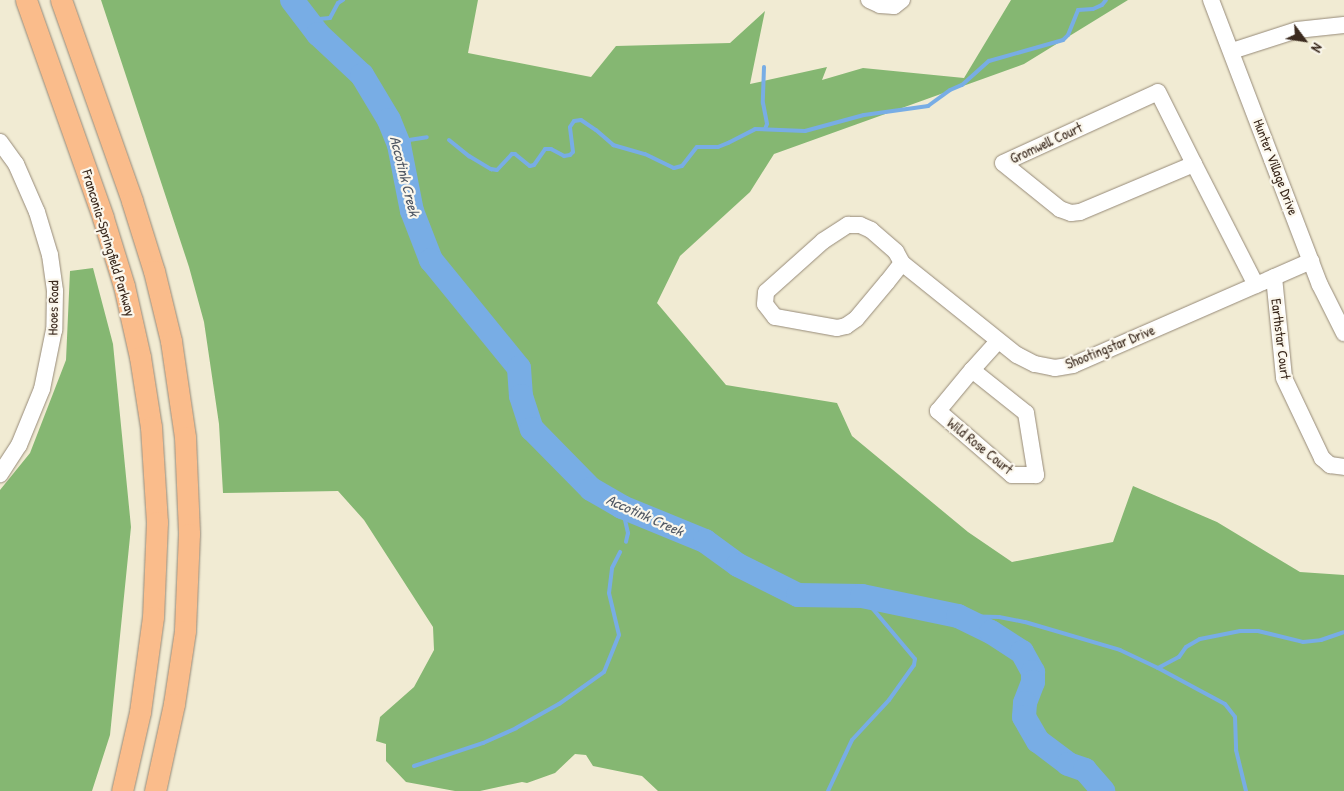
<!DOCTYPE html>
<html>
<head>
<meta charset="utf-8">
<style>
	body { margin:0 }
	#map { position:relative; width:1344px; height:791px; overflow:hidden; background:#f1ebd3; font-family:"Patrick Hand",sans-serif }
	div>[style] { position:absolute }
	.forest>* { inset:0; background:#85b772 }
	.stream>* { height:4px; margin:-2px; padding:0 2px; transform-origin:2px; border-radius:2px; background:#78ade5 }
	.river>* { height:24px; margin:-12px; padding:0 12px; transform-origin:12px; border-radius:12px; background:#78ade5 }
	.roads { filter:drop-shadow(0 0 1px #968a78) drop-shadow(0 0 1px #968a78) }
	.minor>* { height:16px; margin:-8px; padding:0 8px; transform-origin:8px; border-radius:8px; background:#fff }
	.major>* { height:21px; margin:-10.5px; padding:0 10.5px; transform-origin:10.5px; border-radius:10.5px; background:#fabc8b }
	span { translate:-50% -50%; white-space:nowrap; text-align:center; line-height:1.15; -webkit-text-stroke:4.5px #fbf7ec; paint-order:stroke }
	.street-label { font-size:14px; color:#3b2a1e }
	.water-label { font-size:15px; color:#505864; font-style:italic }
	.north { position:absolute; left:1279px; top:15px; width:50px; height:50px; -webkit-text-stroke:4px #fbf7ec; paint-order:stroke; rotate:121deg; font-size:14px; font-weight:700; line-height:20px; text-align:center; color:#3b2a1e }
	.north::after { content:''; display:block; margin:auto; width:18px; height:22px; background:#3b2a1e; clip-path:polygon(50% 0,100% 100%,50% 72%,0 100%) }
</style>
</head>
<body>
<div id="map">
	<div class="forest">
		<div style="clip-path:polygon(101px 0,478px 0,468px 53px,591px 77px,616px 46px,730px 43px,765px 11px,750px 84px,827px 67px,822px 80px,863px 68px,964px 78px,1011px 0,1128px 0,1024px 64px,774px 154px,750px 192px,680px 256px,657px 303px,726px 385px,837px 403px,852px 436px,968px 532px,1012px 562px,1113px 542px,1133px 486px,1217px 522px,1300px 572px,1344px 575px,1344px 791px,658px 791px,642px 776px,593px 766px,586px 755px,575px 754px,555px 773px,527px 783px,522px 782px,480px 791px,455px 791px,406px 782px,386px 761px,386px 744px,376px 741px,380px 717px,414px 687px,434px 650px,433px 627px,364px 520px,338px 491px,223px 493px,219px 424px,204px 322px,189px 267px)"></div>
		<div style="clip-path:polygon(93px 268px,113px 344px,131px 527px,110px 735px,92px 791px,0 791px,0 490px,30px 453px,66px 360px,70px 271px)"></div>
	</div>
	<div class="stream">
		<div style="left:308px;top:20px;width:22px;rotate:-5deg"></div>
		<div style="left:330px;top:18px;width:17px;rotate:-62deg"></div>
		<div style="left:338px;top:3px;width:6px;rotate:-31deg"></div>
		<div style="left:764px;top:67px;width:36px;rotate:92deg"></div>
		<div style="left:763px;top:103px;width:21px;rotate:79deg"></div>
		<div style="left:767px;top:124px;width:5px;rotate:112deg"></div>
		<div style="left:396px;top:136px;width:14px;rotate:17deg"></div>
		<div style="left:409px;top:140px;width:18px;rotate:-9deg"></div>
		<div style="left:449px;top:140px;width:26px;rotate:39deg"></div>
		<div style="left:469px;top:156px;width:26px;rotate:31deg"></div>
		<div style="left:491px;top:169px;width:6px;rotate:9deg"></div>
		<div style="left:497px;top:170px;width:22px;rotate:-47deg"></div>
		<div style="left:512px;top:154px;width:3px"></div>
		<div style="left:515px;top:154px;width:19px;rotate:39deg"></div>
		<div style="left:530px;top:166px;width:4px;rotate:-14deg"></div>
		<div style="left:534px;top:165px;width:19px;rotate:-55deg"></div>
		<div style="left:545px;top:149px;width:6px"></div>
		<div style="left:551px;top:149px;width:15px;rotate:28deg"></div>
		<div style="left:564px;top:156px;width:6px;rotate:-9deg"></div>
		<div style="left:570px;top:155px;width:4px;rotate:-45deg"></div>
		<div style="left:573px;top:152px;width:25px;rotate:-97deg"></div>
		<div style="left:570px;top:127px;width:7px;rotate:-56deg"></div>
		<div style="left:574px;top:121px;width:7px;rotate:-8deg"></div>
		<div style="left:581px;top:120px;width:18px;rotate:34deg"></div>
		<div style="left:596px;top:130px;width:23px;rotate:41deg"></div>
		<div style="left:613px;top:145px;width:33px;rotate:16deg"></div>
		<div style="left:645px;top:154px;width:32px;rotate:26deg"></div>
		<div style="left:674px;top:168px;width:8px;rotate:-14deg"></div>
		<div style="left:682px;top:166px;width:24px;rotate:-52deg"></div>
		<div style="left:697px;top:147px;width:21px"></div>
		<div style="left:718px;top:147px;width:11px;rotate:-22deg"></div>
		<div style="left:728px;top:143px;width:30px;rotate:-27deg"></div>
		<div style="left:755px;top:129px;width:50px;rotate:2.3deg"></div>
		<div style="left:805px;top:131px;width:61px;rotate:-15.2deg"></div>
		<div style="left:864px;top:115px;width:65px;rotate:-8deg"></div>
		<div style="left:928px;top:106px;width:27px;rotate:-36deg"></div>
		<div style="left:950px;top:90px;width:13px;rotate:-23deg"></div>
		<div style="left:962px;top:85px;width:36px;rotate:-42deg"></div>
		<div style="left:989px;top:61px;width:77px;rotate:-15.8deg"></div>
		<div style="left:1063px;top:40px;width:7px;rotate:-45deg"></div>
		<div style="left:1068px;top:35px;width:27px;rotate:-68deg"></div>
		<div style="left:1078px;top:10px;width:15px;rotate:-4deg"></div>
		<div style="left:1093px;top:9px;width:10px;rotate:-24deg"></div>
		<div style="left:1102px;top:5px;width:6px;rotate:-51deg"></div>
		<div style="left:622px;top:507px;width:27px;rotate:77deg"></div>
		<div style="left:628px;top:533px;width:9px;rotate:103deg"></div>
		<div style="left:958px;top:616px;width:41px;rotate:1.4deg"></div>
		<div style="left:999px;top:617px;width:26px;rotate:11deg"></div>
		<div style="left:1025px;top:622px;width:99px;rotate:16.4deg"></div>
		<div style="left:1120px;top:650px;width:42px;rotate:25.3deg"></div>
		<div style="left:1158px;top:668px;width:24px;rotate:-28deg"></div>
		<div style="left:1179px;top:657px;width:12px;rotate:-55deg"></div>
		<div style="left:1186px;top:647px;width:16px;rotate:-30deg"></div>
		<div style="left:1200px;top:639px;width:41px;rotate:-11.3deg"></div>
		<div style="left:1240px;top:631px;width:18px"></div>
		<div style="left:1258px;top:631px;width:46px;rotate:13.7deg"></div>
		<div style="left:1303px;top:642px;width:18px;rotate:-6deg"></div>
		<div style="left:1321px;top:640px;width:24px;rotate:-19deg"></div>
		<div style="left:1158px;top:668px;width:76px;rotate:28.2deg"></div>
		<div style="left:1225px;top:704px;width:16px;rotate:52deg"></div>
		<div style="left:1235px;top:717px;width:33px;rotate:88deg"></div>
		<div style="left:1236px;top:750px;width:42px;rotate:76.3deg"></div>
		<div style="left:414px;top:766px;width:73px;rotate:-18.4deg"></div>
		<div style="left:483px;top:743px;width:36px;rotate:-24deg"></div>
		<div style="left:516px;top:728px;width:49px;rotate:-29.2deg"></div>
		<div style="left:559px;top:704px;width:55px;rotate:-35.4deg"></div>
		<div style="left:604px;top:672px;width:40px;rotate:-68deg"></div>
		<div style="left:619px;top:635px;width:43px;rotate:-103.4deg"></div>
		<div style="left:609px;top:593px;width:25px;rotate:-83deg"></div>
		<div style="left:612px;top:568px;width:18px;rotate:-63deg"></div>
		<div style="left:828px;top:791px;width:56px;rotate:-64.8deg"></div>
		<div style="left:852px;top:740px;width:54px;rotate:-47.2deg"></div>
		<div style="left:889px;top:700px;width:43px;rotate:-54.5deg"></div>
		<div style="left:914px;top:665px;width:6px;rotate:-81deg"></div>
		<div style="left:915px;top:659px;width:82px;rotate:-130.1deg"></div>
	</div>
	<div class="river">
		<div style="left:292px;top:0;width:43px;rotate:52.6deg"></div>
		<div style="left:318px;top:34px;width:60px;rotate:43deg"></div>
		<div style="left:362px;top:75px;width:52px;rotate:59deg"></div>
		<div style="left:389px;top:120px;width:27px;rotate:68deg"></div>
		<div style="left:399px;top:145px;width:67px;rotate:78.9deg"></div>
		<div style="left:412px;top:211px;width:53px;rotate:68.8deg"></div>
		<div style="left:431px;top:260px;width:139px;rotate:50.8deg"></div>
		<div style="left:519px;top:368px;width:28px;rotate:86deg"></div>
		<div style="left:521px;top:396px;width:35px;rotate:72deg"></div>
		<div style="left:532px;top:429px;width:84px;rotate:45.5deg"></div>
		<div style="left:591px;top:489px;width:36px;rotate:30deg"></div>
		<div style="left:622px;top:507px;width:90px;rotate:22.3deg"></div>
		<div style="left:705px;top:541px;width:41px;rotate:36deg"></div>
		<div style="left:738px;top:565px;width:67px;rotate:26.6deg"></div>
		<div style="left:798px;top:595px;width:64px;rotate:0.9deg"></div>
		<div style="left:862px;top:596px;width:98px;rotate:11.8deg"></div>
		<div style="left:958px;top:616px;width:37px;rotate:26deg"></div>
		<div style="left:991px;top:632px;width:37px;rotate:33deg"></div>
		<div style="left:1022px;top:652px;width:23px;rotate:61deg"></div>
		<div style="left:1033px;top:672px;width:10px;rotate:90deg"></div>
		<div style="left:1033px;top:682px;width:22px;rotate:111deg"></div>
		<div style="left:1025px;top:703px;width:14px;rotate:94deg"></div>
		<div style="left:1024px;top:717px;width:28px;rotate:60deg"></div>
		<div style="left:1038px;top:741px;width:38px;rotate:37deg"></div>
		<div style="left:1068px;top:764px;width:18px;rotate:19deg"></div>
		<div style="left:1085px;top:770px;width:28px;rotate:49deg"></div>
	</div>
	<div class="roads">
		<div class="minor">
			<div style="left:869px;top:0;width:12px;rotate:24deg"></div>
			<div style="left:880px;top:5px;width:14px;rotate:4deg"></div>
			<div style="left:894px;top:6px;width:10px;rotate:-37deg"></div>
			<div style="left:1211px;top:0;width:305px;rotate:69.1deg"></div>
			<div style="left:1320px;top:285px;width:54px;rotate:63.4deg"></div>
			<div style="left:1232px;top:51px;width:68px;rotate:-17.9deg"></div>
			<div style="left:1297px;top:30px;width:47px;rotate:-6.1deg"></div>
			<div style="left:1158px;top:92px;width:80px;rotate:63.4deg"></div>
			<div style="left:1194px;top:164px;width:124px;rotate:157.2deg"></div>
			<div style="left:1080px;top:212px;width:9px;rotate:174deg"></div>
			<div style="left:1071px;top:213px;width:12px;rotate:-160deg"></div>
			<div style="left:1060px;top:209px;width:73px;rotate:-141.1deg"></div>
			<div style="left:1003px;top:163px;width:170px;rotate:-24.6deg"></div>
			<div style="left:0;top:142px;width:27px;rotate:54deg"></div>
			<div style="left:16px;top:164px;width:52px;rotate:66.4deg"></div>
			<div style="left:37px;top:212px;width:45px;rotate:73.2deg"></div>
			<div style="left:50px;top:255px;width:36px;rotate:82deg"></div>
			<div style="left:55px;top:291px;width:39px;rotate:91deg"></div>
			<div style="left:54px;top:330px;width:60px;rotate:101.5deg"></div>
			<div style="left:42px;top:389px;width:61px;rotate:112.3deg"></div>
			<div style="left:19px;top:445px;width:35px;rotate:123deg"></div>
			<div style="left:1194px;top:164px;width:136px;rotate:62.9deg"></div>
			<div style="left:848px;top:225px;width:12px"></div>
			<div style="left:860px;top:225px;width:12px;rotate:24deg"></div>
			<div style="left:871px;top:230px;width:33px;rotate:41deg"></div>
			<div style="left:896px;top:252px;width:13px;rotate:61deg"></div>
			<div style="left:902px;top:263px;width:24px;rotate:128deg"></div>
			<div style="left:887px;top:282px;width:48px;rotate:130deg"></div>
			<div style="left:856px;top:319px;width:12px;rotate:145deg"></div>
			<div style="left:846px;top:326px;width:9px;rotate:167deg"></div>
			<div style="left:837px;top:328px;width:63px;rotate:-169.9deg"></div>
			<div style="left:775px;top:317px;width:16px;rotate:-128deg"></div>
			<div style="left:765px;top:304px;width:12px;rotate:-85deg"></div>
			<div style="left:766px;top:292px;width:76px;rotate:-41.8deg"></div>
			<div style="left:823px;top:241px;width:30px;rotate:-33deg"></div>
			<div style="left:902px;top:263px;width:147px;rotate:38.7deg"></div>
			<div style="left:1017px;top:355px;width:20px;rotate:27deg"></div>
			<div style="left:1035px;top:364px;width:20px;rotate:11deg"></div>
			<div style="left:1055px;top:368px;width:18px;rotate:-9deg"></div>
			<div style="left:1073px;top:365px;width:260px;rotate:-23.6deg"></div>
			<div style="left:1274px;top:277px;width:101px;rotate:84.3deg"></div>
			<div style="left:1284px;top:378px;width:89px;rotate:64.6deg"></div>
			<div style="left:1322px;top:458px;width:11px;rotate:41deg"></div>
			<div style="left:1330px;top:465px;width:14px;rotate:8deg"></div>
			<div style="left:972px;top:370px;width:69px;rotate:38.5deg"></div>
			<div style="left:1026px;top:413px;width:63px;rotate:80.8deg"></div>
			<div style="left:1036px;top:475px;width:24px;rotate:180deg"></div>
			<div style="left:1012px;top:475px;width:98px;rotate:-139.1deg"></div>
			<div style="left:938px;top:411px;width:53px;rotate:-50.3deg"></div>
			<div style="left:972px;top:370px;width:39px;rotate:-48deg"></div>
		</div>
		<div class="major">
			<div style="left:26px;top:0;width:231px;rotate:70.5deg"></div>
			<div style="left:103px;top:218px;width:71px;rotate:72.8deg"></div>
			<div style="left:124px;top:286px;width:73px;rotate:77.3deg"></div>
			<div style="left:140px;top:357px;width:71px;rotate:81.1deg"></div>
			<div style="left:151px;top:427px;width:95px;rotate:86.4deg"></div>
			<div style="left:157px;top:522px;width:95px;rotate:92.4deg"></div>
			<div style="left:153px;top:617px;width:96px;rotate:97.8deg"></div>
			<div style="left:140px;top:712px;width:81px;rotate:102.8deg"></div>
			<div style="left:61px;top:0;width:213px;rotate:70.5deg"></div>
			<div style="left:132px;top:201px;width:73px;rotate:72.6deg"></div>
			<div style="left:154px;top:271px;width:72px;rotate:76.3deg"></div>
			<div style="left:171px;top:341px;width:97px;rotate:81.7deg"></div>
			<div style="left:185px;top:437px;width:97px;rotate:87.6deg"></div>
			<div style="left:189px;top:534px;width:97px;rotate:92.4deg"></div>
			<div style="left:185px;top:631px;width:74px;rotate:98.6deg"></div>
			<div style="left:174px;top:704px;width:89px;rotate:102.3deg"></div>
		</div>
	</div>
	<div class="street-label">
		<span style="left:1046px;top:143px;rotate:-25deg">Gromwell Court</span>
		<span style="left:1276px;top:167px;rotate:69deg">Hunter Village Drive</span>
		<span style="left:109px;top:243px;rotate:73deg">Franconia-Springfield Parkway</span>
		<span style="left:53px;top:308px;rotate:-89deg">Hooes Road</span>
		<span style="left:1281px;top:339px;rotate:83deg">Earthstar Court</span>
		<span style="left:1110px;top:347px;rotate:-22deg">Shootingstar Drive</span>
		<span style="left:980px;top:446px;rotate:39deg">Wild Rose Court</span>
	</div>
	<div class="water-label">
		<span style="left:405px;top:176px;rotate:76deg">Accotink Creek</span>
		<span style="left:645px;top:515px;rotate:24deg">Accotink Creek</span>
	</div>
	<div class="north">N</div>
</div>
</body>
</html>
